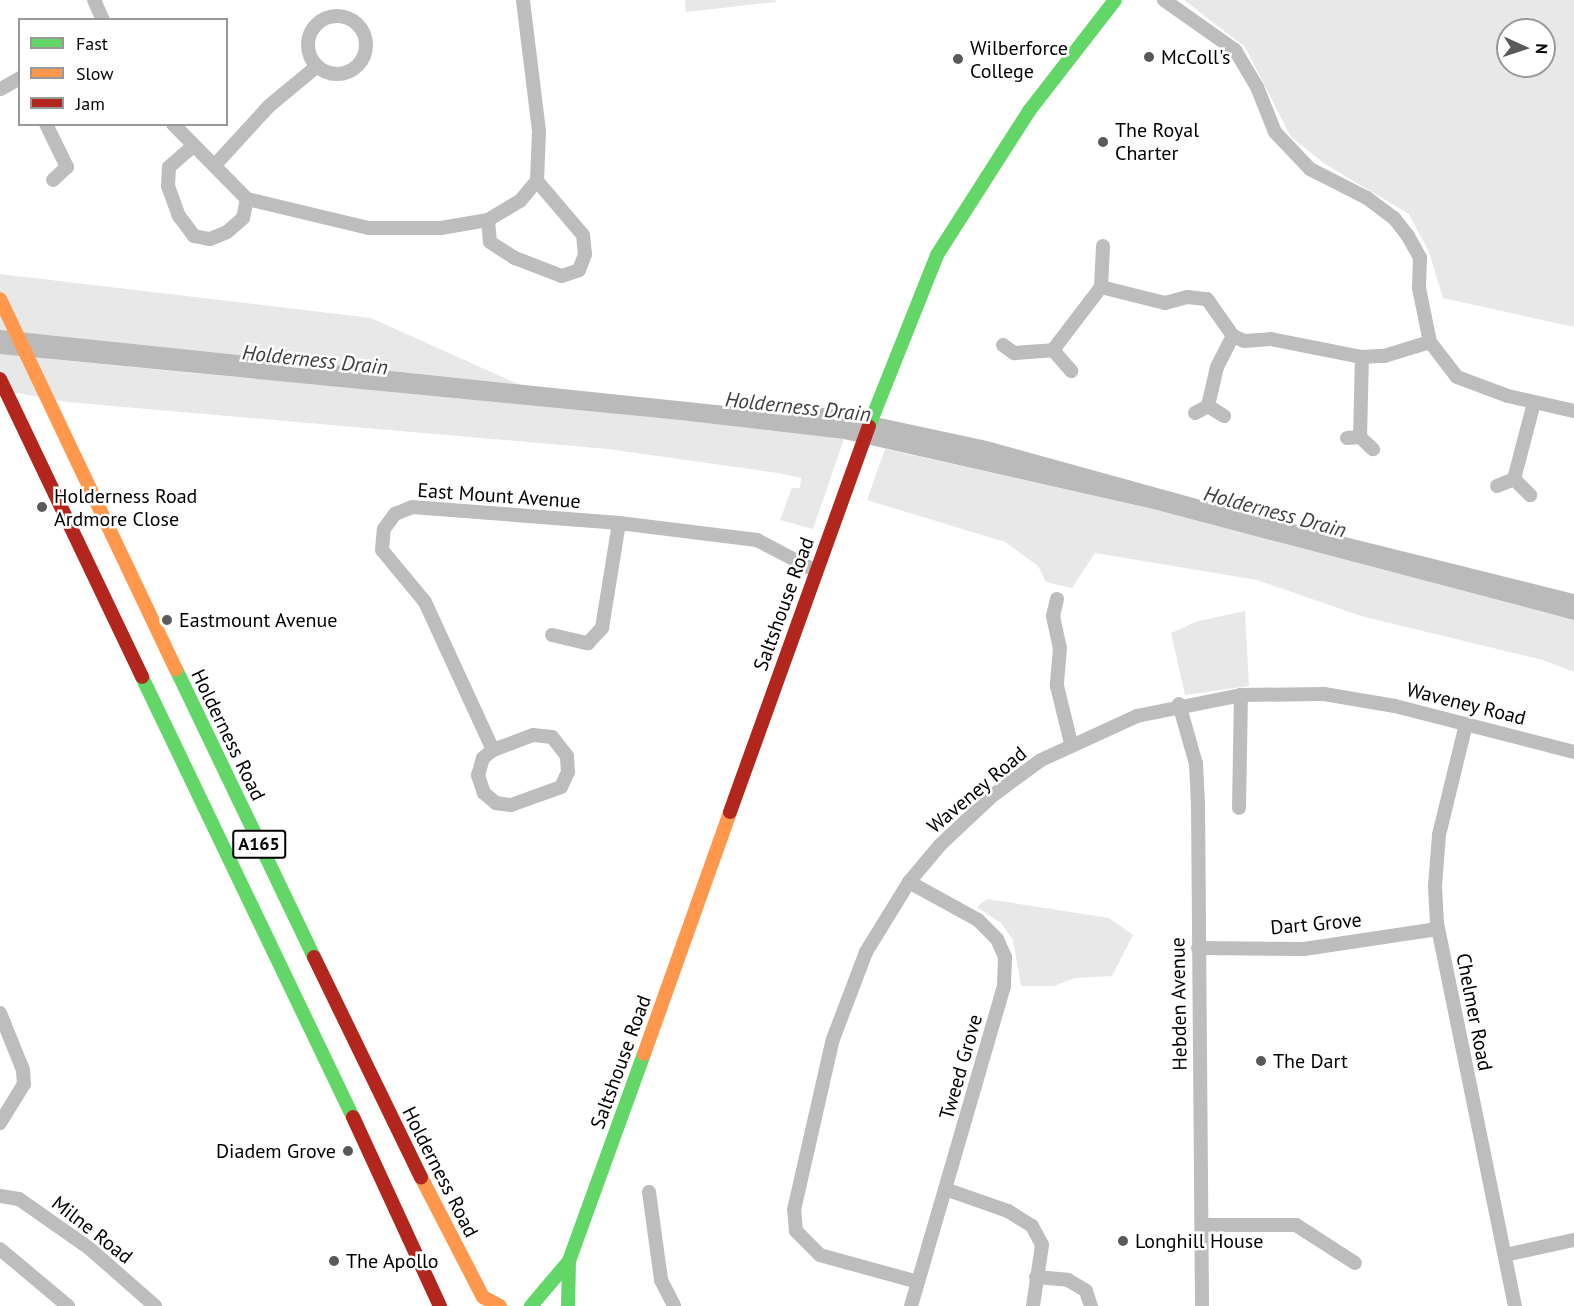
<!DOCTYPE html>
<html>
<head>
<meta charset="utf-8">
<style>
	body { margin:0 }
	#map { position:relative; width:1574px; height:1306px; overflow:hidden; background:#fff; font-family:"PT Sans",sans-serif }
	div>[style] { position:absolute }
	.green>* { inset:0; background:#e8e8e8 }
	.water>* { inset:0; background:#bababa }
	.street>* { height:14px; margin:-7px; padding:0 7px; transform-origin:7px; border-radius:7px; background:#bdbdbd }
	.street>.ring { margin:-7px; padding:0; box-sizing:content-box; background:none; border:14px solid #bdbdbd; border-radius:50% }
	.fast>* { height:14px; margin:-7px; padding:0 7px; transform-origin:7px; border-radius:7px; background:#63d668 }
	.slow>* { height:14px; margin:-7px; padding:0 7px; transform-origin:7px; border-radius:7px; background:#ff974d }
	.jam>* { height:14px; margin:-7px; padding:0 7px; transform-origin:7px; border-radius:7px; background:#b3261e }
	.dots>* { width:16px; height:16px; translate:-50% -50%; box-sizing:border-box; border:3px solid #fff; border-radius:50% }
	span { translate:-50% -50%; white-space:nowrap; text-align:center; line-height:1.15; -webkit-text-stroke:5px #fff; paint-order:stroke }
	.shield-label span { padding:2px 4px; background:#fff; border:2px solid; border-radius:4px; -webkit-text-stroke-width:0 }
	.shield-label { font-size:18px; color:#000; font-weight:700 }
	.poi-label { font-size:20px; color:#000 }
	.left { translate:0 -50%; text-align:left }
	.right { translate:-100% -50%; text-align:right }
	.street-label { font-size:20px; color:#000 }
	.water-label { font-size:21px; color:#3e3e3e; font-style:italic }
	.legend { position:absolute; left:18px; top:18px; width:210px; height:108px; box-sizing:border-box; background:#fff; border:2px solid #999; margin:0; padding:8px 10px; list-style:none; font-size:18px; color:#000 }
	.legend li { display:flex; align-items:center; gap:12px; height:30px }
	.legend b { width:30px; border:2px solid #999 }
	.north { position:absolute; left:1496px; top:18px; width:60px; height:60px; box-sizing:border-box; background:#fff; border:2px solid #999; border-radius:50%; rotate:93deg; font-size:16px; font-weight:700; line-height:24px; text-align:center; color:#000 }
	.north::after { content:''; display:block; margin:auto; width:21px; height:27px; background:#595959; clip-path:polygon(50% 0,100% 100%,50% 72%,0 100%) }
</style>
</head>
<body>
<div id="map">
	<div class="green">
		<div style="clip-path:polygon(685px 0,775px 0,776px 2px,686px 12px)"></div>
		<div style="clip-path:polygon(evenodd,1184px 0,1574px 0,1574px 327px,1443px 298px,1429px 252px,1409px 214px,1325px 164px,1291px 137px,1245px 47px,1184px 0,1508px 30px,1544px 30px,1544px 66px,1508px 66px,1508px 30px)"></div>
		<div style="clip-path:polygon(0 274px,371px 318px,518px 384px,38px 334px,49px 359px,680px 420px,844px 439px,813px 529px,780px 520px,792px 488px,800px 488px,801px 478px,778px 473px,608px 449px,67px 402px,0 390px)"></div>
		<div style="clip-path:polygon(885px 449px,1153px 509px,1574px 620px,1574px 672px,1543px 660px,1361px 616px,1257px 580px,1095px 553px,1072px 588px,1046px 582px,1038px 566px,1005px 542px,867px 500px)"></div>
		<div style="clip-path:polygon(1245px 611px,1249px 686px,1185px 695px,1171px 633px,1198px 621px)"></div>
		<div style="clip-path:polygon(987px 899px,1109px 918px,1133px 935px,1112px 976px,1075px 978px,1054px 986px,1021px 986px,1013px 940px,1001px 923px,977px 907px)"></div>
	</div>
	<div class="water">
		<div style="clip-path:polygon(0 330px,726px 406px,826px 408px,866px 415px,987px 441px,1237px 510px,1574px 594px,1574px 620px,1153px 509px,844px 439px,680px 420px,0 354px)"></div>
	</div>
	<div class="street">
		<div style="left:94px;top:0;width:22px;rotate:66deg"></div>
		<div style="left:1164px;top:0;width:87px;rotate:35.2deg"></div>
		<div style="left:1235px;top:50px;width:43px;rotate:59.3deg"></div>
		<div style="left:1257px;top:87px;width:48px;rotate:68.2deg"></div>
		<div style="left:1275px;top:132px;width:51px;rotate:46.6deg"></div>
		<div style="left:1310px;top:169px;width:64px;rotate:27deg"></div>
		<div style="left:1367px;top:198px;width:34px;rotate:37deg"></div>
		<div style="left:1394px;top:218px;width:23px;rotate:52deg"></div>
		<div style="left:1408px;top:236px;width:25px;rotate:61deg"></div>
		<div style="left:1420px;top:258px;width:30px;rotate:92deg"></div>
		<div style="left:1419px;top:288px;width:55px;rotate:78.5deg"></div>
		<div style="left:1430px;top:342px;width:44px;rotate:52.4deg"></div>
		<div style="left:1457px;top:377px;width:54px;rotate:20.4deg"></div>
		<div style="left:1508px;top:396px;width:68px;rotate:12.8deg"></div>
		<div class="ring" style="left:308px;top:16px;width:44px;height:44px"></div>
		<div style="left:1px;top:89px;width:22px;rotate:-30deg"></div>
		<div style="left:46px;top:124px;width:48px;rotate:64deg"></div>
		<div style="left:67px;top:167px;width:19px;rotate:137deg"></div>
		<div style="left:173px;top:124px;width:105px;rotate:45.4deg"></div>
		<div style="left:247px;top:199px;width:125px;rotate:13.4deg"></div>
		<div style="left:369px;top:228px;width:72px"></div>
		<div style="left:441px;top:228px;width:48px;rotate:-9.7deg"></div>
		<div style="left:488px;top:220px;width:37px;rotate:-31deg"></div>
		<div style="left:520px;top:201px;width:26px;rotate:-50deg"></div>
		<div style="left:537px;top:181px;width:50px;rotate:-87.7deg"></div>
		<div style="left:539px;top:131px;width:132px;rotate:-97deg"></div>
		<div style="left:192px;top:147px;width:30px;rotate:139deg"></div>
		<div style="left:169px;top:167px;width:19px;rotate:93deg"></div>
		<div style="left:168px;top:186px;width:32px;rotate:70deg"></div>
		<div style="left:179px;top:216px;width:25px;rotate:53deg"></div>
		<div style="left:194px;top:236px;width:16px;rotate:11deg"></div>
		<div style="left:210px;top:239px;width:18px;rotate:-22deg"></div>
		<div style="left:227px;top:232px;width:21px;rotate:-41deg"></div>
		<div style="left:243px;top:218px;width:19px;rotate:-78deg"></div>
		<div style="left:215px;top:165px;width:80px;rotate:-47.5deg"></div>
		<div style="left:269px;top:106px;width:61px;rotate:-39.7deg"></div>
		<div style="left:488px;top:220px;width:22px;rotate:85deg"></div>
		<div style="left:490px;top:242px;width:30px;rotate:33deg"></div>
		<div style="left:515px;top:258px;width:50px;rotate:21deg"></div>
		<div style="left:562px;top:276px;width:18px;rotate:-19deg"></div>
		<div style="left:579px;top:270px;width:17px;rotate:-69deg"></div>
		<div style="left:585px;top:254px;width:19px;rotate:-96deg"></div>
		<div style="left:583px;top:235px;width:71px;rotate:-130.4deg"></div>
		<div style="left:1101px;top:287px;width:41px;rotate:-87.2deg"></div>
		<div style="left:1003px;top:345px;width:14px;rotate:36deg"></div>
		<div style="left:1014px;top:353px;width:39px;rotate:-4deg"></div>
		<div style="left:1053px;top:350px;width:79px;rotate:-52.7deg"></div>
		<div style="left:1101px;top:287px;width:66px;rotate:14deg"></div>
		<div style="left:1165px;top:303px;width:23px;rotate:-15deg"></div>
		<div style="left:1187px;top:297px;width:20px;rotate:6deg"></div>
		<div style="left:1207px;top:299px;width:45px;rotate:54.9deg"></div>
		<div style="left:1233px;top:336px;width:12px;rotate:24deg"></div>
		<div style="left:1244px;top:341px;width:27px;rotate:-4deg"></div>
		<div style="left:1271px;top:339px;width:93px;rotate:11.2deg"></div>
		<div style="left:1362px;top:357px;width:22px;rotate:-3deg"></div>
		<div style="left:1384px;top:356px;width:48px;rotate:-16.9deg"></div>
		<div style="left:1053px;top:350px;width:28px;rotate:49deg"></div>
		<div style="left:1208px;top:406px;width:40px;rotate:-77deg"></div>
		<div style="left:1217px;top:367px;width:35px;rotate:-63deg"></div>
		<div style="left:1195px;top:413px;width:15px;rotate:-28deg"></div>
		<div style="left:1208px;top:406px;width:19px;rotate:32deg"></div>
		<div style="left:1360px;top:437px;width:80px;rotate:-88.6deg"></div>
		<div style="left:1347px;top:438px;width:13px;rotate:-4deg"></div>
		<div style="left:1360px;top:437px;width:18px;rotate:43deg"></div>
		<div style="left:1514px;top:479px;width:79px;rotate:-75.3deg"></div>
		<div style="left:1497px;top:486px;width:18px;rotate:-22deg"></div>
		<div style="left:1514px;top:479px;width:23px;rotate:45deg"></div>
		<div style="left:1057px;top:599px;width:17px;rotate:103deg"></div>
		<div style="left:1053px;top:616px;width:33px;rotate:78deg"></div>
		<div style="left:1060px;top:648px;width:38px;rotate:95deg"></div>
		<div style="left:1057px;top:686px;width:59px;rotate:76.2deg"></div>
		<div style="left:552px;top:635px;width:37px;rotate:13deg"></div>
		<div style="left:588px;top:643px;width:21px;rotate:-47deg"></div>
		<div style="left:602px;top:628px;width:106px;rotate:-80.8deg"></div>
		<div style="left:1179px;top:704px;width:62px;rotate:74.2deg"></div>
		<div style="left:1196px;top:764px;width:40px;rotate:87.1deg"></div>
		<div style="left:1198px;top:804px;width:502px;rotate:89.54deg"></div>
		<div style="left:1466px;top:724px;width:114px;rotate:103.7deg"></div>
		<div style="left:1439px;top:835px;width:51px;rotate:94.5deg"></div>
		<div style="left:1435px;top:886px;width:37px;rotate:87deg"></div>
		<div style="left:1437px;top:923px;width:391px;rotate:78.5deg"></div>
		<div style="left:493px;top:750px;width:13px;rotate:141deg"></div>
		<div style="left:483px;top:758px;width:18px;rotate:106deg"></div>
		<div style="left:478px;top:775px;width:19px;rotate:72deg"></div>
		<div style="left:484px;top:793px;width:16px;rotate:40deg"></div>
		<div style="left:496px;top:803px;width:15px;rotate:8deg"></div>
		<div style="left:511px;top:805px;width:53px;rotate:-19.8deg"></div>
		<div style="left:561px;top:787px;width:17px;rotate:-65deg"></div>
		<div style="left:568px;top:772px;width:16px;rotate:-94deg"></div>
		<div style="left:567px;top:756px;width:24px;rotate:-128deg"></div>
		<div style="left:552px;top:737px;width:19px;rotate:-174deg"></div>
		<div style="left:533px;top:735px;width:43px;rotate:159.4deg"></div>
		<div style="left:493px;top:750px;width:163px;rotate:-114.7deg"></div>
		<div style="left:425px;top:602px;width:67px;rotate:-129.6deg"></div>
		<div style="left:382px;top:550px;width:21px;rotate:-85deg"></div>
		<div style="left:384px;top:529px;width:19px;rotate:-54deg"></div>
		<div style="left:395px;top:514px;width:18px;rotate:-22deg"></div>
		<div style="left:412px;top:507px;width:208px;rotate:4.4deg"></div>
		<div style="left:619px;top:523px;width:139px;rotate:7deg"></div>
		<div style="left:757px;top:540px;width:67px;rotate:27.7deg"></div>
		<div style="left:1239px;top:808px;width:113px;rotate:-89deg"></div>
		<div style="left:909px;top:882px;width:79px;rotate:28.8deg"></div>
		<div style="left:978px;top:920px;width:27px;rotate:45deg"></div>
		<div style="left:997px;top:939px;width:20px;rotate:66deg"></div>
		<div style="left:1005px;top:957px;width:29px;rotate:92deg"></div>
		<div style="left:1004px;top:986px;width:333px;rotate:106.2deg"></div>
		<div style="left:1198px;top:948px;width:106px;rotate:0.5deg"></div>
		<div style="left:1304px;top:949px;width:135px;rotate:-8.5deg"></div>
		<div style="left:0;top:1013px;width:61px;rotate:68deg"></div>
		<div style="left:23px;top:1070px;width:14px;rotate:86deg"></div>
		<div style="left:24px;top:1084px;width:46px;rotate:121.6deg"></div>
		<div style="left:945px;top:1189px;width:67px;rotate:19.2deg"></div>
		<div style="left:1008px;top:1211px;width:28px;rotate:32deg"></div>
		<div style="left:1032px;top:1226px;width:21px;rotate:62deg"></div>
		<div style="left:1042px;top:1245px;width:62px;rotate:98.4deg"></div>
		<div style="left:649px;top:1192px;width:89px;rotate:82.2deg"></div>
		<div style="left:661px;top:1280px;width:29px;rotate:63deg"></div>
		<div style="left:0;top:1196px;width:19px;rotate:9deg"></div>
		<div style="left:19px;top:1199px;width:85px;rotate:35deg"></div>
		<div style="left:89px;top:1248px;width:88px;rotate:41.3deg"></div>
		<div style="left:1203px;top:1225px;width:93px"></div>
		<div style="left:1296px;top:1225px;width:70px;rotate:32.8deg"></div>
		<div style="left:0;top:1249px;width:89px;rotate:40deg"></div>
		<div style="left:1505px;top:1255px;width:71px;rotate:-12.3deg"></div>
		<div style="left:1036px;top:1277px;width:32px;rotate:5deg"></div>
		<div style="left:1068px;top:1280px;width:21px;rotate:31deg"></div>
		<div style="left:1086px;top:1291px;width:16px;rotate:72deg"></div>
		<div style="left:918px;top:1282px;width:102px;rotate:-164.6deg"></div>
		<div style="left:820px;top:1255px;width:34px;rotate:-135deg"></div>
		<div style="left:796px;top:1231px;width:21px;rotate:-95deg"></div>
		<div style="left:794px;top:1210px;width:175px;rotate:-77.2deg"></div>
		<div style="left:833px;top:1039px;width:93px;rotate:-69.2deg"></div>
		<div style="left:866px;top:952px;width:82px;rotate:-58.4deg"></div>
		<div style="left:909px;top:882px;width:48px;rotate:-50deg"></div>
		<div style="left:940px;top:845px;width:71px;rotate:-43.3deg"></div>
		<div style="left:992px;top:796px;width:61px;rotate:-36.3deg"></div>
		<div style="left:1041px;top:760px;width:106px;rotate:-24.6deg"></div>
		<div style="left:1137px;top:716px;width:106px;rotate:-11.4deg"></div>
		<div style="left:1241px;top:695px;width:83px;rotate:-0.7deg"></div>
		<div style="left:1324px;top:694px;width:72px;rotate:9.6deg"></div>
		<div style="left:1395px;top:706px;width:185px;rotate:14.4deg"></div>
	</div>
	<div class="fast">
		<div style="left:869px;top:426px;width:184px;rotate:-68.3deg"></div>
		<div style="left:937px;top:255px;width:171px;rotate:-57.4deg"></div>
		<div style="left:1029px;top:111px;width:140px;rotate:-52.2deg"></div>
		<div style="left:176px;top:669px;width:319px;rotate:64.4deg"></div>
		<div style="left:142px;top:677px;width:488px;rotate:64.4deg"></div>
		<div style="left:531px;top:1306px;width:59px;rotate:-49.8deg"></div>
		<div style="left:569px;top:1261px;width:220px;rotate:-70.1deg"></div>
		<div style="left:568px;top:1306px;width:45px;rotate:-88.7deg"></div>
	</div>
	<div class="slow">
		<div style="left:0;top:299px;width:410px;rotate:64.6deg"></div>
		<div style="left:644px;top:1054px;width:257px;rotate:-70.4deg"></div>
		<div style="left:421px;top:1177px;width:135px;rotate:62.7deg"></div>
		<div style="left:483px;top:1297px;width:19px;rotate:28deg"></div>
	</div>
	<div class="jam">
		<div style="left:0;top:379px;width:330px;rotate:64.5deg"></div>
		<div style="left:730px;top:812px;width:410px;rotate:-70.2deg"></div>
		<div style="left:314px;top:957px;width:245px;rotate:64.1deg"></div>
		<div style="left:353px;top:1117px;width:208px;rotate:65.3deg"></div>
	</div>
	<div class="dots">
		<div style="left:1149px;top:57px;background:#595959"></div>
		<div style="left:958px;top:59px;background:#595959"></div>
		<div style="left:1103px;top:142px;background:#595959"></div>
		<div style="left:42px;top:507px;background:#595959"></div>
		<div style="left:167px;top:620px;background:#595959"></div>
		<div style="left:1261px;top:1061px;background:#595959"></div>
		<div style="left:348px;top:1151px;background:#595959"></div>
		<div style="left:1123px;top:1241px;background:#595959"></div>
		<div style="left:334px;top:1261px;background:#595959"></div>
	</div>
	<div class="shield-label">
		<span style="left:259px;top:844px">A165</span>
	</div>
	<div class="poi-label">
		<span class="left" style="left:970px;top:60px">Wilberforce<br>College</span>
		<span class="left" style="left:1161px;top:57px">McColl's</span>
		<span class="left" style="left:1115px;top:142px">The Royal<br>Charter</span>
		<span class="left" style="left:54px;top:508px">Holderness Road<br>Ardmore Close</span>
		<span class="left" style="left:179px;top:620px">Eastmount Avenue</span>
		<span class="left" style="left:1273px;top:1061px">The Dart</span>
		<span class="right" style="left:336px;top:1151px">Diadem Grove</span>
		<span class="left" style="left:1135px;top:1241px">Longhill House</span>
		<span class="left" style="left:346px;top:1261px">The Apollo</span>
	</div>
	<div class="street-label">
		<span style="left:499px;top:496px;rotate:4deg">East Mount Avenue</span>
		<span style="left:784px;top:604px;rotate:-70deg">Saltshouse Road</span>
		<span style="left:1466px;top:704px;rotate:14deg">Waveney Road</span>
		<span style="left:228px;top:735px;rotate:64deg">Holderness Road</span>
		<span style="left:977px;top:790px;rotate:-40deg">Waveney Road</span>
		<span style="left:1316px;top:924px;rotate:-5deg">Dart Grove</span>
		<span style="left:1179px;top:1004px;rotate:-91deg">Hebden Avenue</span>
		<span style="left:1474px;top:1012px;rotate:79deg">Chelmer Road</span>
		<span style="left:621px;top:1062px;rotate:-70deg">Saltshouse Road</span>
		<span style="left:961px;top:1067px;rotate:-74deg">Tweed Grove</span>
		<span style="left:440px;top:1172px;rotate:63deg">Holderness Road</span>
		<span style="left:92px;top:1230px;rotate:38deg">Milne Road</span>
	</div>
	<div class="water-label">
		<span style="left:315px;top:360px;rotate:6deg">Holderness Drain</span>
		<span style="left:798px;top:407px;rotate:6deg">Holderness Drain</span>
		<span style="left:1275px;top:512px;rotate:15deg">Holderness Drain</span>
	</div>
	<ul class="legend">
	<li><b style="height:8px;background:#63d668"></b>Fast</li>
	<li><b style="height:8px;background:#ff974d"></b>Slow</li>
	<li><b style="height:8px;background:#b3261e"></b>Jam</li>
	</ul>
	<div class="north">N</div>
</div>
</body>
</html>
